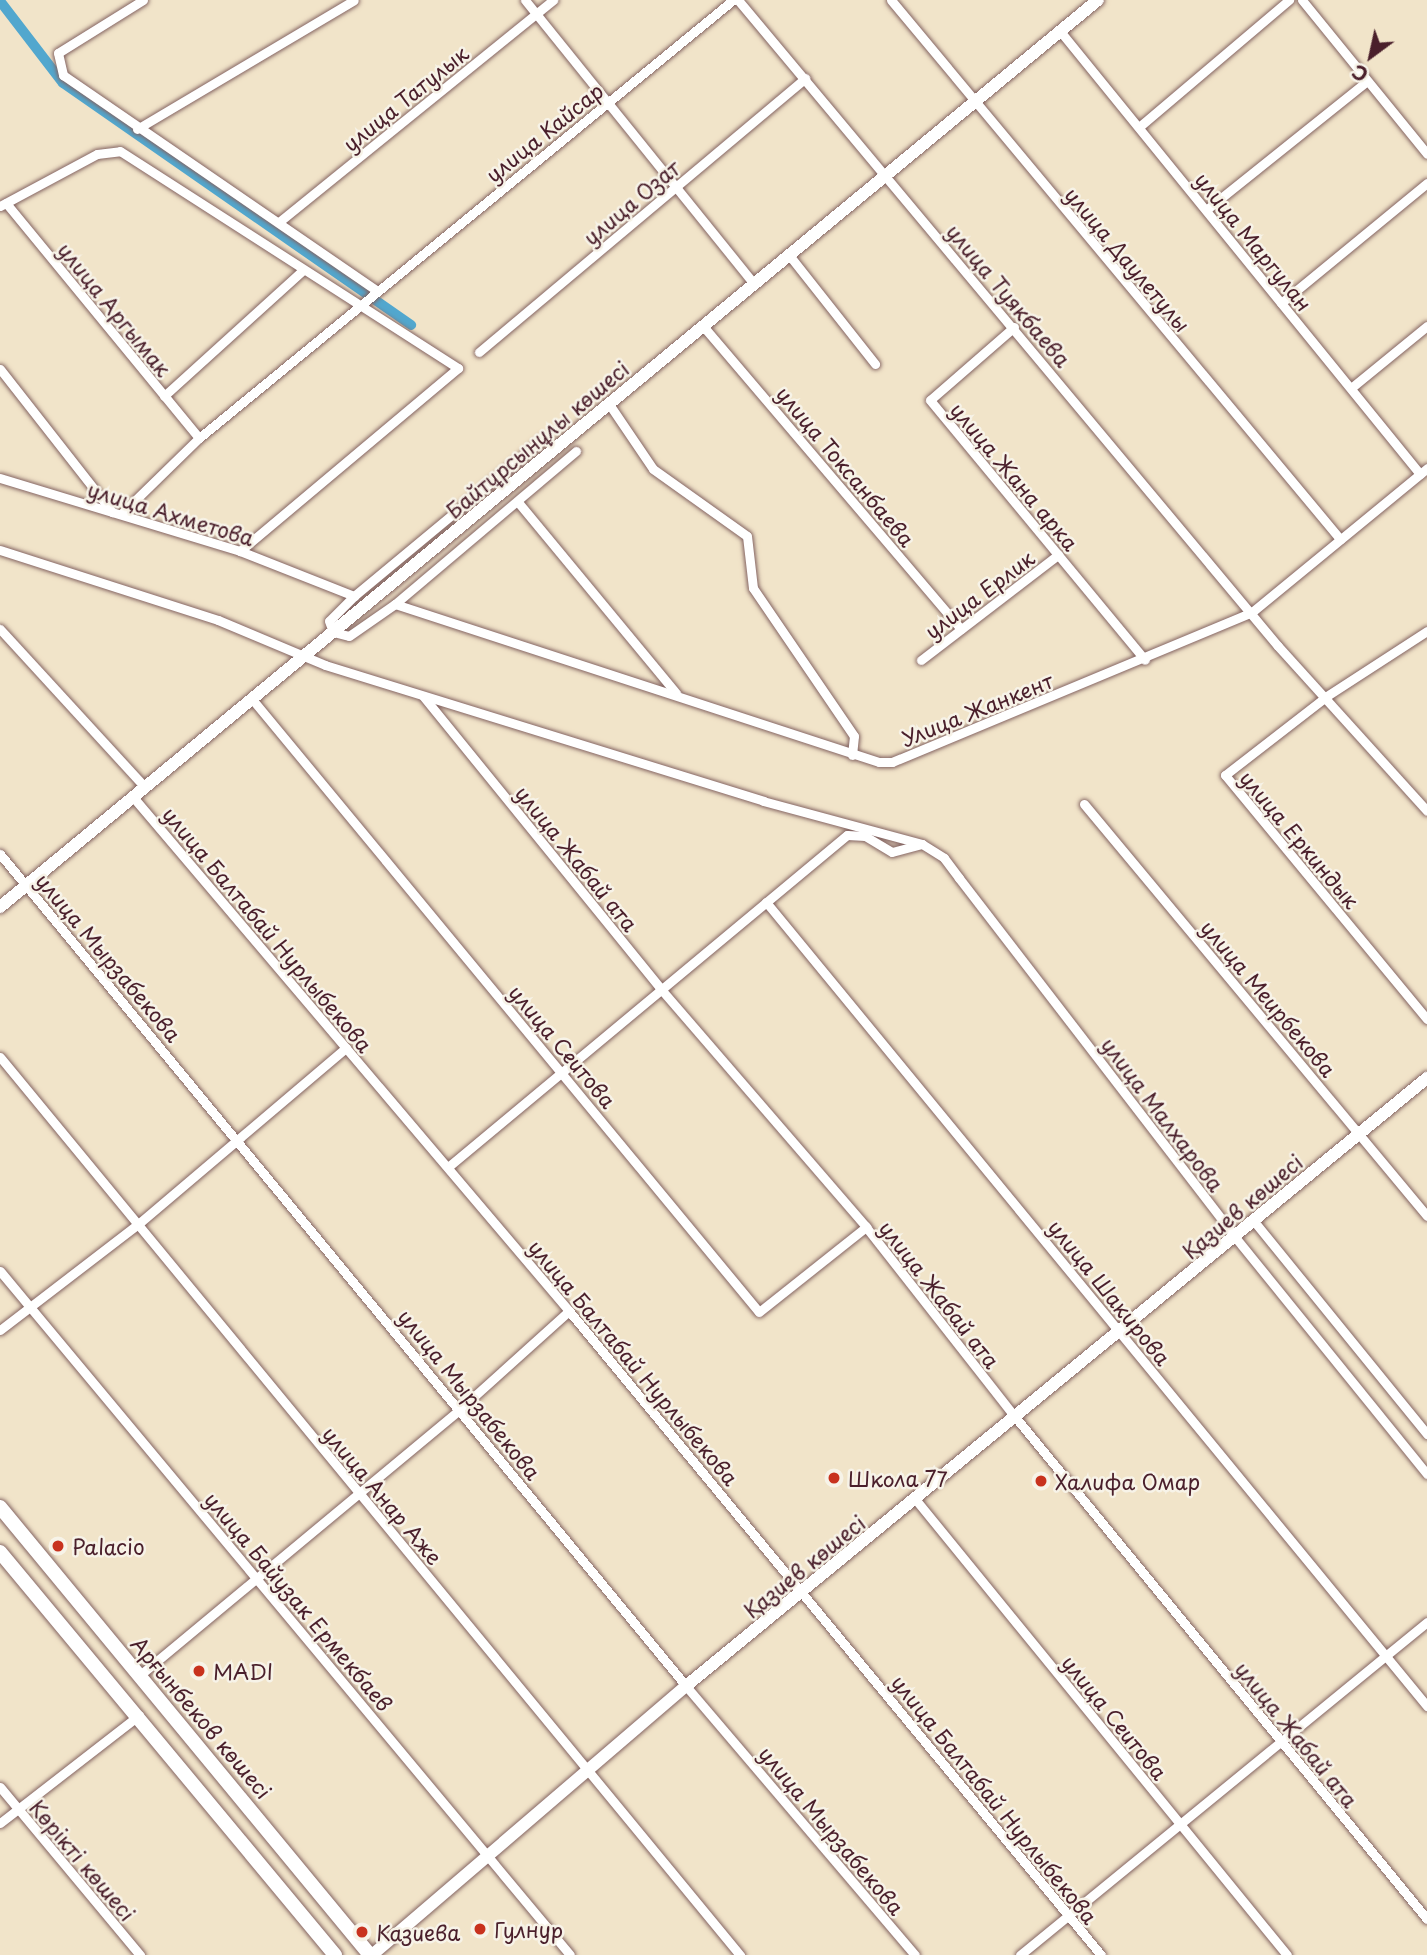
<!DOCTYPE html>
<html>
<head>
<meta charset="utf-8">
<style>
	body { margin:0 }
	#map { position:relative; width:1427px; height:1955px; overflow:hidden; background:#f1e4c9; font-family:"Playpen Sans",sans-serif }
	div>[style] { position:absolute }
	.canal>* { height:10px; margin:-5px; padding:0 5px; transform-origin:5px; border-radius:5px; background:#52a7ce }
	.roads { filter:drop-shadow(0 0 2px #846462) drop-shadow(0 0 2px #846462) }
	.street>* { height:9px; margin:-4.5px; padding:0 4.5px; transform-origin:4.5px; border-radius:4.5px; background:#fff }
	.secondary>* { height:12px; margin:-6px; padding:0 6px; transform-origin:6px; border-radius:6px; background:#fff }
	.primary>* { height:14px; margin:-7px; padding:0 7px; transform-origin:7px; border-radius:7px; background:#fff }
	.dots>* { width:19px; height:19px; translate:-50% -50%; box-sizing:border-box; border:4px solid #f7f3e8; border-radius:50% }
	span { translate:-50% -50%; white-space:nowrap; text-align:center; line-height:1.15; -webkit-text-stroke:5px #f7f3e8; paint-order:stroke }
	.street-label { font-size:21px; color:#4a1f2b }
	.poi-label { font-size:21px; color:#4a1f2b }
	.left { translate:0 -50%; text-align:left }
	.north { position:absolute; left:1336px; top:21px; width:70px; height:70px; -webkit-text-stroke:5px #f7f3e8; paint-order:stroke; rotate:213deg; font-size:19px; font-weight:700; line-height:28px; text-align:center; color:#4a1f2b }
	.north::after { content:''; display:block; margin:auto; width:24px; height:32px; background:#4a1f2b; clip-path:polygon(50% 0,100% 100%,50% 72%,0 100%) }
</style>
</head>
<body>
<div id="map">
	<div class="canal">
		<div style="left:0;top:1px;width:103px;rotate:52.5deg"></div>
		<div style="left:63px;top:83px;width:424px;rotate:34.8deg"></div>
	</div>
	<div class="roads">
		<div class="street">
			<div style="left:143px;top:0;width:100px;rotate:148.1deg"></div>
			<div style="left:58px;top:53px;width:23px;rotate:77deg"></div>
			<div style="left:63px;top:75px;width:381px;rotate:34.5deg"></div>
			<div style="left:525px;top:0;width:365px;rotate:51.1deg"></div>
			<div style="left:738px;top:0;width:842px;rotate:50.11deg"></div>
			<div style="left:1278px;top:646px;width:222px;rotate:47.9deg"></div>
			<div style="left:891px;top:0;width:702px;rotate:50.2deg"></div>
			<div style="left:1302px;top:0;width:198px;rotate:50.9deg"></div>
			<div style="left:1060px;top:31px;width:571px;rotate:50.9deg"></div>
			<div style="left:1139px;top:127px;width:197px;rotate:-40.3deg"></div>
			<div style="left:137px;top:129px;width:252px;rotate:-30.7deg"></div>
			<div style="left:6px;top:203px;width:304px;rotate:50.6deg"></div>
			<div style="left:0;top:206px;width:110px;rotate:-28.2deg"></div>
			<div style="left:97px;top:154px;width:23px;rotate:-7deg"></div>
			<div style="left:120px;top:151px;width:402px;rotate:32.7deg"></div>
			<div style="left:458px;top:368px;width:285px;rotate:140deg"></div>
			<div style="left:1206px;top:210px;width:206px;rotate:-38.7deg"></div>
			<div style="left:279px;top:222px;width:353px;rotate:-39deg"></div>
			<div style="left:789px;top:255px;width:139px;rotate:51.7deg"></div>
			<div style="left:1281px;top:303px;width:189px;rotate:-39.4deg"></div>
			<div style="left:703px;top:326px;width:398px;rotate:49.6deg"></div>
			<div style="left:1014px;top:327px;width:111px;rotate:139deg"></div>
			<div style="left:930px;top:400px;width:337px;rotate:50.4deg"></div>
			<div style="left:479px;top:352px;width:426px;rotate:-40deg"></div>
			<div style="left:0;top:369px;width:182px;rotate:51.9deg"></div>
			<div style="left:1351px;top:388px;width:98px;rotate:-39.2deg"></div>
			<div style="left:164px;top:396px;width:186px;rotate:-42.2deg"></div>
			<div style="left:609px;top:404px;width:78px;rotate:55.9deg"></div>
			<div style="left:653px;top:469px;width:115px;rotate:35.5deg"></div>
			<div style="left:747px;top:536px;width:52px;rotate:83.4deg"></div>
			<div style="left:753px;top:588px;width:179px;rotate:55.7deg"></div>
			<div style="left:854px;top:736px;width:19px;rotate:96deg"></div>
			<div style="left:576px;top:451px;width:237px;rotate:139.8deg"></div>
			<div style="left:395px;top:604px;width:509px;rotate:18.08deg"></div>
			<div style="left:879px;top:762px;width:13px"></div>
			<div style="left:892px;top:762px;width:390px;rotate:-22.6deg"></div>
			<div style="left:1252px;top:612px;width:227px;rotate:-39.4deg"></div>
			<div style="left:0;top:478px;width:251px;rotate:16.9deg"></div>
			<div style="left:240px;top:551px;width:123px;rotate:21.5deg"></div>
			<div style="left:354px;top:596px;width:246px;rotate:-39.7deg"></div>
			<div style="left:518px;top:502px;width:248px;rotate:50.4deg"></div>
			<div style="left:121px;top:514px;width:109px;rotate:-44.3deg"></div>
			<div style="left:199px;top:438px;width:691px;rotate:-39.36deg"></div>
			<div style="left:0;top:550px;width:229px;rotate:17.8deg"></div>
			<div style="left:218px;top:620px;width:116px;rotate:22.8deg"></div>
			<div style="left:325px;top:665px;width:459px;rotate:17.2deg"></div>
			<div style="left:763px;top:801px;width:165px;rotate:15.1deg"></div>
			<div style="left:922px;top:844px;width:26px;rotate:32deg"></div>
			<div style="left:944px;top:858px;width:25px;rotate:53deg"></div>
			<div style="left:959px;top:878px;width:453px;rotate:52.4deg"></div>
			<div style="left:1235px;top:1237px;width:305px;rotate:51deg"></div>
			<div style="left:354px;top:596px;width:35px;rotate:135deg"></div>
			<div style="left:329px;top:621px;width:12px;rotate:70deg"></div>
			<div style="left:333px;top:632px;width:16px;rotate:14deg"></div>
			<div style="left:349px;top:636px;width:56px;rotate:-34.8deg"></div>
			<div style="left:0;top:629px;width:214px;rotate:47.5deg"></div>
			<div style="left:1427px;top:631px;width:119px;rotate:147deg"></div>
			<div style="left:1327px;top:696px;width:129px;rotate:142.2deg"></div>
			<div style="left:1225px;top:775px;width:317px;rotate:50.4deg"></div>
			<div style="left:921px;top:660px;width:173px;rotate:-37.5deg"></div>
			<div style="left:423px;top:696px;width:376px;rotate:50.9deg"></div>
			<div style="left:660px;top:988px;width:316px;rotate:49.2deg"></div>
			<div style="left:866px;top:1227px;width:243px;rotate:51.9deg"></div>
			<div style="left:1016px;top:1418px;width:648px;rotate:50.64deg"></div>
			<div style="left:252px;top:699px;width:795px;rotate:50.41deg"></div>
			<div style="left:759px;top:1312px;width:137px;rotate:-38.5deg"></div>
			<div style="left:133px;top:797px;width:674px;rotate:49.69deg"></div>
			<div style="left:569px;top:1311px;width:835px;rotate:50.44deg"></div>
			<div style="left:1084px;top:804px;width:536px;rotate:50.22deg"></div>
			<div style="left:0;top:854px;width:1078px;rotate:50.49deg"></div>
			<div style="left:686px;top:1686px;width:353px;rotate:49.6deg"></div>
			<div style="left:766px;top:902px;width:1041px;rotate:50.58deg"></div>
			<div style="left:0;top:1057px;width:1164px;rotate:50.51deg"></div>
			<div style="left:448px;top:1167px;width:519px;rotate:-39.76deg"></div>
			<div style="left:847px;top:835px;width:18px;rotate:3deg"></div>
			<div style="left:865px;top:836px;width:31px;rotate:31deg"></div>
			<div style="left:892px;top:852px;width:31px;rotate:-15deg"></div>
			<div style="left:1253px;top:1220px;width:276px;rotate:50.9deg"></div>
			<div style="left:0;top:1271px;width:890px;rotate:50.19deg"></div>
			<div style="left:0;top:1330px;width:173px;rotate:-37.5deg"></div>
			<div style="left:137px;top:1225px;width:274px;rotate:-40.3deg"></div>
			<div style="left:916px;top:1500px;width:587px;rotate:50.81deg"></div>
			<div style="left:140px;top:1675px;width:416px;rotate:-39.7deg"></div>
			<div style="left:460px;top:1409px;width:147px;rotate:-42deg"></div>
			<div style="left:0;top:1787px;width:219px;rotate:50.2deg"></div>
			<div style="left:0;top:1823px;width:176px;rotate:-37.8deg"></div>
			<div style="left:1020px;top:1955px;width:526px;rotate:-39.29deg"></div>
		</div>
		<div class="secondary">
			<div style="left:0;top:907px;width:1424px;rotate:-39.56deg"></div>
			<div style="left:372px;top:1955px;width:413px;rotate:-40.6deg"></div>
			<div style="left:686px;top:1686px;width:959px;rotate:-39.37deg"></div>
		</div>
		<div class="primary">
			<div style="left:0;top:1507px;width:581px;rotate:50.45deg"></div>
			<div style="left:0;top:1552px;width:524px;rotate:50.26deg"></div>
		</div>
	</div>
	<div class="dots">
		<div style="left:834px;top:1478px;background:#c8321e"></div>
		<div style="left:1041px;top:1481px;background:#c8321e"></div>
		<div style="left:58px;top:1546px;background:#c8321e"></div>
		<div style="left:199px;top:1671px;background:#c8321e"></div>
		<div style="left:480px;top:1929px;background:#c8321e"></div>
		<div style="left:362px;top:1932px;background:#c8321e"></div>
	</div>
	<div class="street-label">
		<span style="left:405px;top:98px;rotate:-39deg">улица Татулык</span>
		<span style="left:544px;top:132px;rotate:-39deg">улица Кайсар</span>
		<span style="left:631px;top:202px;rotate:-40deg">улица Озат</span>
		<span style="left:1254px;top:241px;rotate:51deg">улица Маргулан</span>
		<span style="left:1128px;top:259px;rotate:50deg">улица Даулетулы</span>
		<span style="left:1009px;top:295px;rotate:50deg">улица Туякбаева</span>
		<span style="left:115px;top:309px;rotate:51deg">улица Аргымак</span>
		<span style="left:537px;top:439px;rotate:-40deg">Байтұрсынұлы көшесі</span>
		<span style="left:846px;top:466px;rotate:50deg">улица Токсанбаева</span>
		<span style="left:1015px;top:476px;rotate:50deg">улица Жана арка</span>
		<span style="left:171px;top:513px;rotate:17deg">улица Ахметова</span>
		<span style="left:979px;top:594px;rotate:-37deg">улица Ерлик</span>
		<span style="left:977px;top:709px;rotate:-22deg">Улица Жанкент</span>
		<span style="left:1300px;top:839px;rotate:50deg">улица Еркиндык</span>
		<span style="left:577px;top:858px;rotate:51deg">улица Жабай ата</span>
		<span style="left:268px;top:929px;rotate:50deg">улица Балтабай Нурлыбекова</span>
		<span style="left:109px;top:957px;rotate:50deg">улица Мырзабекова</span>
		<span style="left:1269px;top:998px;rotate:50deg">улица Меирбекова</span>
		<span style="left:563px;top:1046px;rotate:50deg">улица Сеитова</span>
		<span style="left:1163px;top:1114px;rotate:53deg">улица Малхарова</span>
		<span style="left:1242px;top:1206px;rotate:-40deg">Қазиев көшесі</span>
		<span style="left:1110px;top:1292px;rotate:51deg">улица Шакирова</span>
		<span style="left:940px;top:1294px;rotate:52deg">улица Жабай ата</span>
		<span style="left:634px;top:1362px;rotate:50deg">улица Балтабай Нурлыбекова</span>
		<span style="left:470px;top:1394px;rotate:51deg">улица Мырзабекова</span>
		<span style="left:383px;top:1495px;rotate:50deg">улица Анар Аже</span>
		<span style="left:804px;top:1566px;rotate:-39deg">Қазиев көшесі</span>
		<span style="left:299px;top:1601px;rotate:50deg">улица Байузак Ермекбаев</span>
		<span style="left:202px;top:1717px;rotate:50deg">Арғынбеков көшесі</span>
		<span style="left:1115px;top:1717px;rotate:51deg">улица Сеитова</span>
		<span style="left:1297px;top:1734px;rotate:51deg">улица Жабай ата</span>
		<span style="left:995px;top:1799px;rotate:51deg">улица Балтабай Нурлыбекова</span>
		<span style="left:832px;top:1830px;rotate:50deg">улица Мырзабекова</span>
		<span style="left:83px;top:1860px;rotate:50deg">Көрікті көшесі</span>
	</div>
	<div class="poi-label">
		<span class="left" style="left:848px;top:1478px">Школа 77</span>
		<span class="left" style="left:1055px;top:1481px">Халифа Омар</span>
		<span class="left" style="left:72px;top:1546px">Palacio</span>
		<span class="left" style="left:213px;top:1671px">MADI</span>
		<span class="left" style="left:494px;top:1929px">Гулнур</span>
		<span class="left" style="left:376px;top:1932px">Казиева</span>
	</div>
	<div class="north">С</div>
</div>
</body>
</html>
